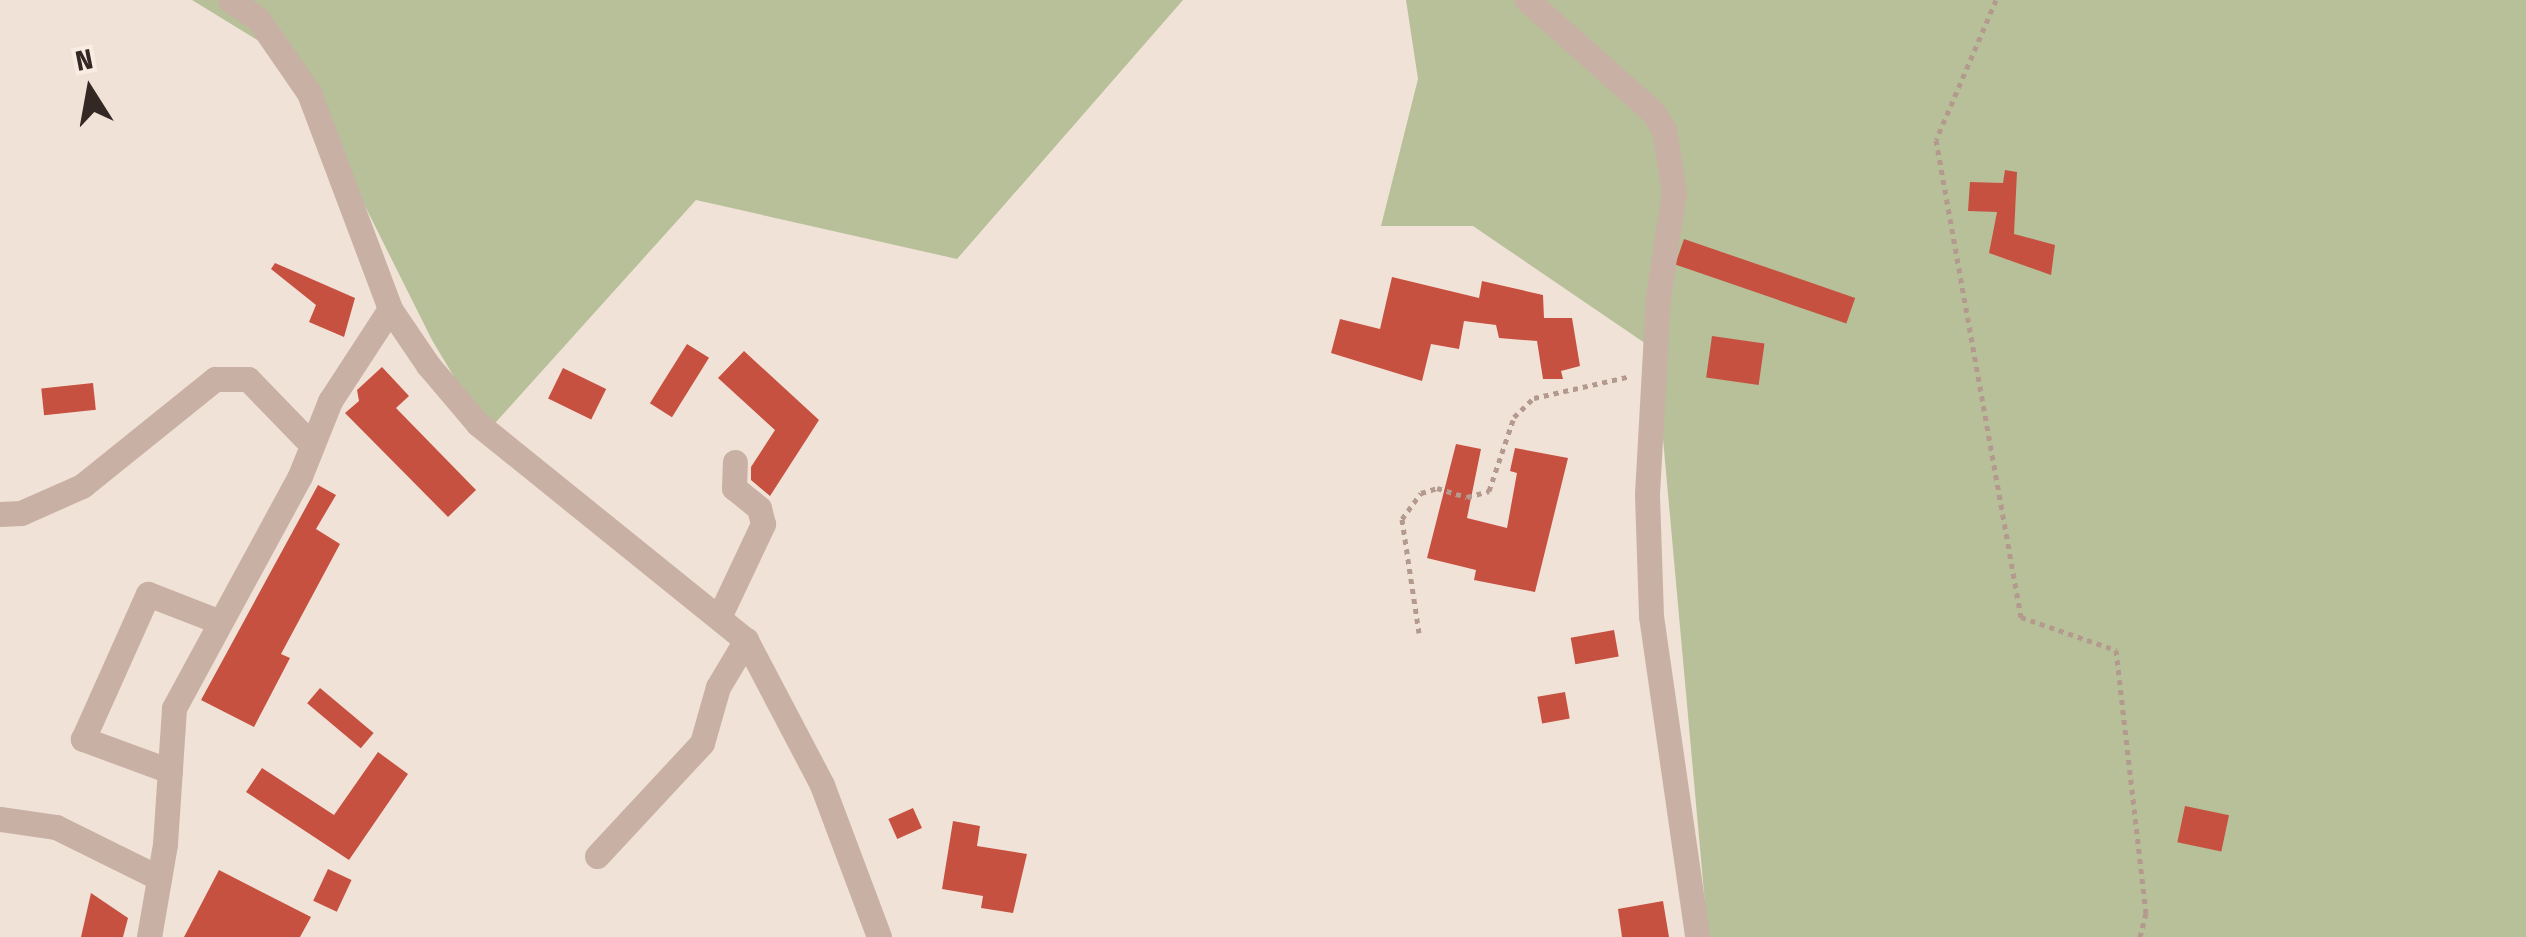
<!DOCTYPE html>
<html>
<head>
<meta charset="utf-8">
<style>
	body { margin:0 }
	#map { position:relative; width:2526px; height:937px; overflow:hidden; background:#f1e2d7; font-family:"Fira Sans Condensed",sans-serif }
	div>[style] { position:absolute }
	.green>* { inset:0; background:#b7c098 }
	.building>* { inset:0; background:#c75140; transform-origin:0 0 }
	.path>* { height:5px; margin-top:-2.5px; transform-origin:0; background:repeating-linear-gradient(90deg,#b49a8e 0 5px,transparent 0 10px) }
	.minor>* { height:25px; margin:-12.5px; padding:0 12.5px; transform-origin:12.5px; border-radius:12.5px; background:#c9b0a4 }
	span { translate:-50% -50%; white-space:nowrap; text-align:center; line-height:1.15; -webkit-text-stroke:10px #f9ede3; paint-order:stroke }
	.north { position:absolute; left:40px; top:40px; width:100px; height:100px; -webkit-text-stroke:8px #f9ede3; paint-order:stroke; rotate:349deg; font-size:28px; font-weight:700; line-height:40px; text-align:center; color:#342825 }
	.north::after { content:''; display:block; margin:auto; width:35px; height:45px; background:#342825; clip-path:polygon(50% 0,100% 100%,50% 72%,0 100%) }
</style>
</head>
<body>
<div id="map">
	<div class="green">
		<div style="clip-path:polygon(192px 0,1183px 0,957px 259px,696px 200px,487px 432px,432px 340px,293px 62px)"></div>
		<div style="clip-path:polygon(1406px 0,2526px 0,2526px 937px,1708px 937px,1655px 350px,1473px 226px,1381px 226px,1418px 79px)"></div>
	</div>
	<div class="building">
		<div style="clip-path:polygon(2005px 170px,2017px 172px,2014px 234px,2055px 245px,2051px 275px,1989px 253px,1997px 212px,1968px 211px,1970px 182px,2003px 183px)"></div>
		<div style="left:1684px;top:239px;width:181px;height:27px;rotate:19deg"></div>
		<div style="clip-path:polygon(275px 263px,355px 298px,344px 337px,309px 322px,316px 305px,271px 269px)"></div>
		<div style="clip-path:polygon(1392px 277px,1479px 298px,1482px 281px,1543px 295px,1544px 318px,1572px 318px,1580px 366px,1561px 371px,1563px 379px,1543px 379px,1537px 341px,1499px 338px,1496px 325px,1464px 321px,1459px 349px,1431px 344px,1422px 381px,1331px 353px,1340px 319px,1380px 329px)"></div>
		<div style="left:1712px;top:336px;width:53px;height:42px;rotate:8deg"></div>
		<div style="left:687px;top:344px;width:26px;height:70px;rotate:32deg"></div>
		<div style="clip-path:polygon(744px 351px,819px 420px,770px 496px,751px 480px,751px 467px,775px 430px,718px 378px)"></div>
		<div style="clip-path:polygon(382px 367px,409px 396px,396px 408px,476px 490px,448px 517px,345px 413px,359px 401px,357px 390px)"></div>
		<div style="left:563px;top:368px;width:48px;height:34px;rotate:26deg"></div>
		<div style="left:93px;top:383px;width:27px;height:52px;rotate:84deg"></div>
		<div style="clip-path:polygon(1456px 444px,1481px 449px,1467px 518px,1507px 528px,1517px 473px,1510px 471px,1515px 448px,1568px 458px,1535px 592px,1474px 580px,1476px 570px,1427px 558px)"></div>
		<div style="clip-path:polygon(318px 485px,336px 495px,316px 529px,340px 544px,281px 654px,290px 658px,254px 727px,201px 700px)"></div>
		<div style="left:1614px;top:630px;width:27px;height:44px;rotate:80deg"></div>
		<div style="left:320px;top:688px;width:70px;height:20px;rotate:40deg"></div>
		<div style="left:1565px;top:692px;width:27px;height:28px;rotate:80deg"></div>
		<div style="clip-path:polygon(378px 752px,408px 774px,349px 860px,246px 792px,262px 768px,334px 815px)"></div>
		<div style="left:2185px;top:806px;width:45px;height:37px;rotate:12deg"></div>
		<div style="left:913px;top:808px;width:22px;height:27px;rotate:66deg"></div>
		<div style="clip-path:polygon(953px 821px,980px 826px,977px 846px,1027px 854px,1013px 913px,981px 908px,983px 896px,942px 889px)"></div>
		<div style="left:328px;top:869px;width:26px;height:35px;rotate:25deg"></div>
		<div style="clip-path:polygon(219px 870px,311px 917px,300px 937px,184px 937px)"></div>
		<div style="clip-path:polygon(91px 893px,128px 918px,123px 937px,81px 937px)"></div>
		<div style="clip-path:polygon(1663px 901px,1669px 937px,1622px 937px,1618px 909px)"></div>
	</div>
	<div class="path">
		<div style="left:1996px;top:0;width:152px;rotate:113.2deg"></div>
		<div style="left:1936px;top:140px;width:485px;rotate:79.9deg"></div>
		<div style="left:2021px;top:617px;width:101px;rotate:19.2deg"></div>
		<div style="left:2116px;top:650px;width:265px;rotate:83.5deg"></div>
		<div style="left:2146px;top:913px;width:25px;rotate:104deg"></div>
		<div style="left:1419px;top:633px;width:115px;rotate:-98.5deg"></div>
		<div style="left:1402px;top:519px;width:32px;rotate:-54deg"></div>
		<div style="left:1421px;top:493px;width:17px;rotate:-17deg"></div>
		<div style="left:1437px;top:488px;width:31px;rotate:17deg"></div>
		<div style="left:1467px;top:497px;width:23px;rotate:-15deg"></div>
		<div style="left:1489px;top:491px;width:78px;rotate:-71.3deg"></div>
		<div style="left:1514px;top:417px;width:28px;rotate:-44deg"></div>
		<div style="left:1534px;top:398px;width:99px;rotate:-12.8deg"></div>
	</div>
	<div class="minor">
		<div style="left:230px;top:0;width:34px;rotate:34deg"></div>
		<div style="left:258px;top:19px;width:90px;rotate:55.4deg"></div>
		<div style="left:309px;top:93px;width:231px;rotate:69.4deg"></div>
		<div style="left:390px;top:309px;width:68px;rotate:55.8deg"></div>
		<div style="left:428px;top:365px;width:77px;rotate:49.7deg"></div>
		<div style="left:478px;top:424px;width:344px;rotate:38.9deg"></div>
		<div style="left:746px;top:640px;width:164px;rotate:62.3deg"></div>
		<div style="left:822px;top:785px;width:162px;rotate:69.4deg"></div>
		<div style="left:1527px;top:0;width:169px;rotate:41.6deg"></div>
		<div style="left:1653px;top:112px;width:21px;rotate:59deg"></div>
		<div style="left:1664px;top:130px;width:63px;rotate:80.8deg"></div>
		<div style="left:1674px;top:192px;width:106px;rotate:98.7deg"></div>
		<div style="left:1658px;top:297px;width:198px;rotate:93.2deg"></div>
		<div style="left:1647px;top:495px;width:121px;rotate:88.1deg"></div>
		<div style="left:1651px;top:616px;width:324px;rotate:81.8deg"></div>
		<div style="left:0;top:514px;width:21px;rotate:-3deg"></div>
		<div style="left:21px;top:513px;width:67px;rotate:-23.9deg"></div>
		<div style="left:82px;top:486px;width:171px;rotate:-38.8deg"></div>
		<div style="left:215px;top:379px;width:33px"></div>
		<div style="left:248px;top:379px;width:92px;rotate:45.9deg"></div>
		<div style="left:720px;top:615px;width:101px;rotate:-64.7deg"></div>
		<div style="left:763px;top:524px;width:16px;rotate:-104deg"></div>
		<div style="left:759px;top:508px;width:32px;rotate:-141deg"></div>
		<div style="left:734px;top:488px;width:26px;rotate:-88deg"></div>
		<div style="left:170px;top:771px;width:93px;rotate:-159.8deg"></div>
		<div style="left:83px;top:739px;width:159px;rotate:-65.9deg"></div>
		<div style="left:148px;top:594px;width:77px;rotate:21.3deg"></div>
		<div style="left:0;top:819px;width:57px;rotate:8.1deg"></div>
		<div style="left:56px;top:827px;width:115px;rotate:26.3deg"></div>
		<div style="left:597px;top:856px;width:154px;rotate:-47.1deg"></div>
		<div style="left:702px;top:743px;width:58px;rotate:-74.1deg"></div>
		<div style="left:718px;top:687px;width:55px;rotate:-59.2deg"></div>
		<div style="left:149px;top:937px;width:94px;rotate:-80.2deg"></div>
		<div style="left:165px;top:844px;width:136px;rotate:-86.2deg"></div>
		<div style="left:174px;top:708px;width:264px;rotate:-61.5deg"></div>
		<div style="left:300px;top:476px;width:81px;rotate:-68.2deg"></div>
		<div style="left:330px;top:401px;width:110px;rotate:-56.9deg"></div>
	</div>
	<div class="north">N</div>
</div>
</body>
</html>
